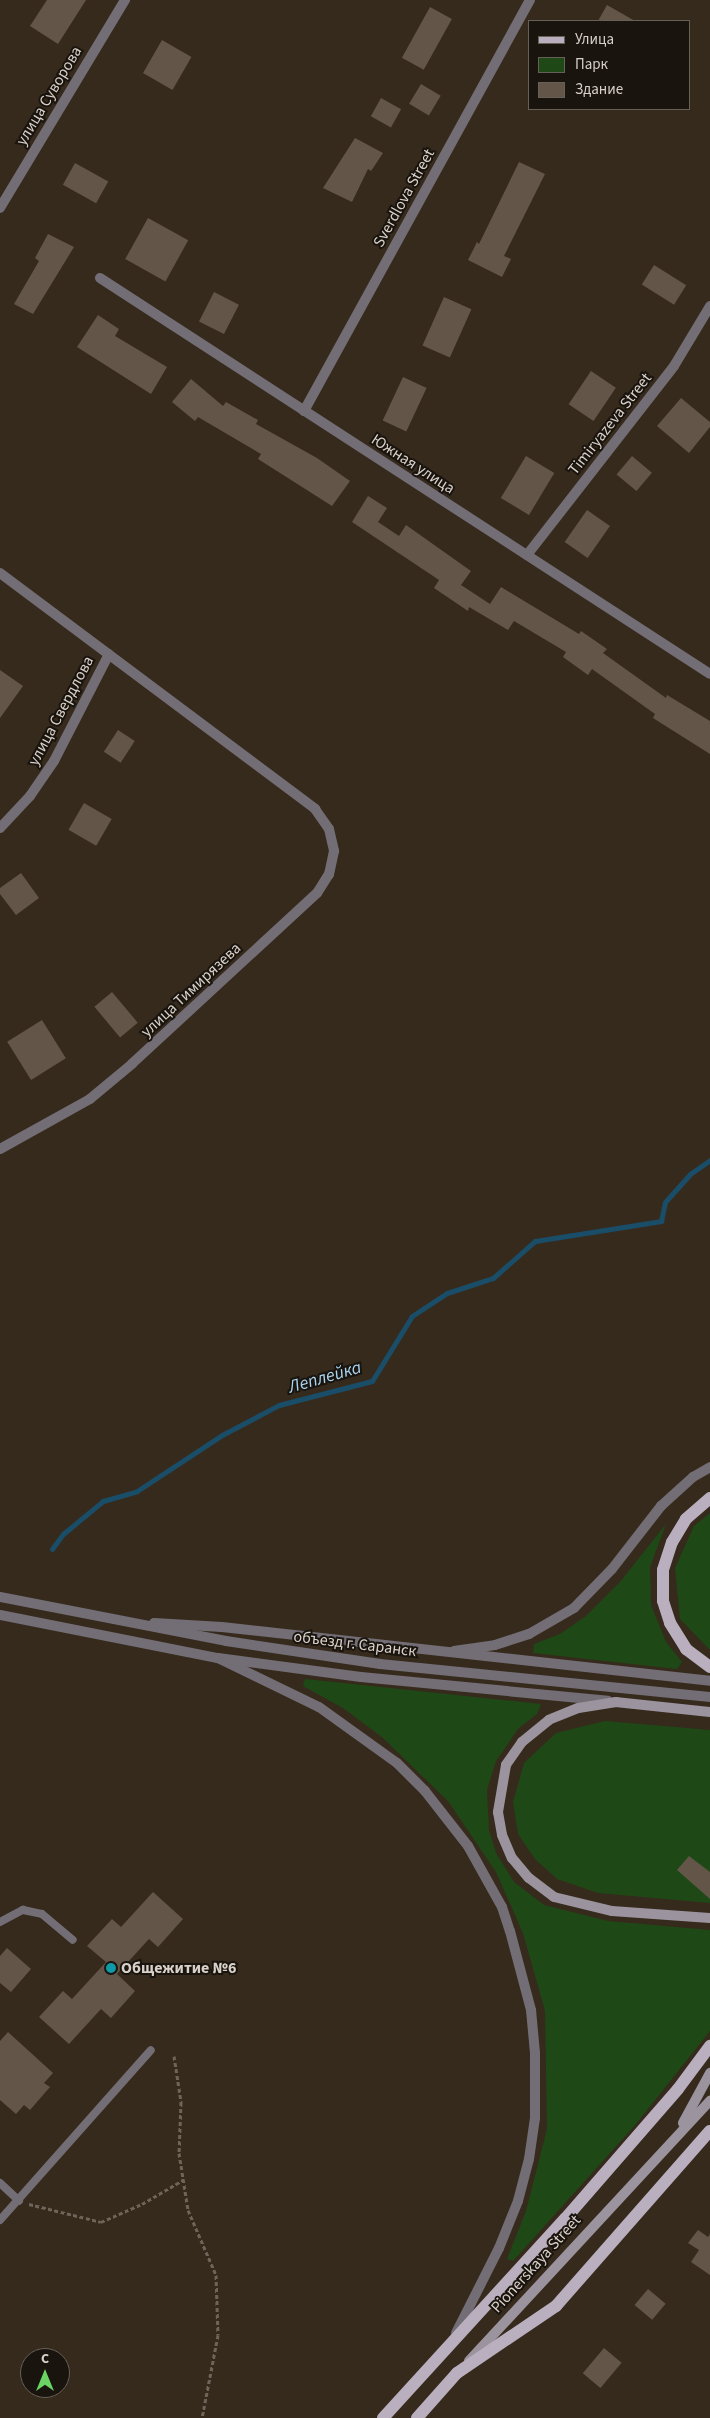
<!DOCTYPE html>
<html>
<head>
<meta charset="utf-8">
<style>
	body { margin:0 }
	#map { position:relative; width:710px; height:2418px; overflow:hidden; background:#362a1d; font-family:"Source Sans 3",sans-serif }
	div>[style] { position:absolute }
	.green>* { inset:0; background:#1e4916 }
	.stream>* { height:5px; margin:-2.5px; padding:0 2.5px; transform-origin:2.5px; border-radius:2.5px; background:#1a4d68 }
	.building>* { inset:0; background:#635648; transform-origin:0 0 }
	.path>* { height:3px; margin-top:-1.5px; transform-origin:0; background:repeating-linear-gradient(90deg,#6f6459 0 4px,transparent 0 6.5px) }
	.service>* { height:8px; margin:-4px; padding:0 4px; transform-origin:4px; border-radius:4px; background:#736e75 }
	.minor>* { height:10px; margin:-5px; padding:0 5px; transform-origin:5px; border-radius:5px; background:#736e75 }
	.tertiary>* { height:10px; margin:-5px; padding:0 5px; transform-origin:5px; border-radius:5px; background:#736e75 }
	.secondary>* { height:10px; margin:-5px; padding:0 5px; transform-origin:5px; border-radius:5px; background:#9b939e }
	.primary>* { height:12px; margin:-6px; padding:0 6px; transform-origin:6px; border-radius:6px; background:#baafbe }
	.dots>* { width:14px; height:14px; translate:-50% -50%; box-sizing:border-box; border:2px solid #19140e; border-radius:50% }
	span { translate:-50% -50%; white-space:nowrap; text-align:center; line-height:1.15; -webkit-text-stroke:4px #19140e; paint-order:stroke }
	.street-label { font-size:16px; color:#d9d1c9 }
	.poi-label { font-size:16px; color:#d9d1c9; font-weight:700 }
	.left { translate:0 -50%; text-align:left }
	.water-label { font-size:18px; color:#aad5f0; font-style:italic }
	.legend { position:absolute; left:528px; top:20px; width:162px; height:90px; box-sizing:border-box; background:#19140e; border:1px solid #666059; margin:0; padding:6px 9px; list-style:none; font-size:15px; color:#d9d1c9 }
	.legend li { display:flex; align-items:center; gap:10px; height:25px }
	.legend b { width:25px; border:1px solid #666059 }
	.north { position:absolute; left:20px; top:2348px; width:50px; height:50px; box-sizing:border-box; background:#19140e; border:1px solid #666059; border-radius:50%; rotate:0deg; font-size:14px; font-weight:700; line-height:20px; text-align:center; color:#d9d1c9 }
	.north::after { content:''; display:block; margin:auto; width:18px; height:22px; background:#6ad363; clip-path:polygon(50% 0,100% 100%,50% 72%,0 100%) }
</style>
</head>
<body>
<div id="map">
	<div class="green">
		<div style="clip-path:polygon(710px 1513px,710px 1650px,680px 1619px,675px 1568px,694px 1526px)"></div>
		<div style="clip-path:polygon(666px 1524px,650px 1567px,651px 1605px,666px 1642px,682px 1662px,677px 1669px,533px 1653px,534px 1644px,560px 1634px,586px 1616px,620px 1582px)"></div>
		<div style="clip-path:polygon(305px 1679px,541px 1704px,537px 1714px,518px 1729px,496px 1761px,487px 1790px,489px 1830px,496px 1853px,514px 1882px,544px 1905px,608px 1921px,710px 1930px,710px 2031px,636px 2124px,513px 2261px,507px 2259px,526px 2211px,547px 2129px,545px 2011px,523px 1933px,496px 1872px,448px 1801px,383px 1738px,343px 1708px,303px 1686px)"></div>
		<div style="clip-path:polygon(605px 1721px,710px 1730px,710px 1903px,598px 1893px,557px 1879px,535px 1859px,518px 1834px,513px 1802px,524px 1763px,556px 1733px)"></div>
	</div>
	<div class="stream">
		<div style="left:52px;top:1549px;width:19px;rotate:-54deg"></div>
		<div style="left:63px;top:1534px;width:52px;rotate:-39.5deg"></div>
		<div style="left:103px;top:1501px;width:35px;rotate:-16deg"></div>
		<div style="left:137px;top:1491px;width:102px;rotate:-33.4deg"></div>
		<div style="left:222px;top:1435px;width:64px;rotate:-27.8deg"></div>
		<div style="left:279px;top:1405px;width:96px;rotate:-14.5deg"></div>
		<div style="left:372px;top:1381px;width:76px;rotate:-58.4deg"></div>
		<div style="left:412px;top:1316px;width:42px;rotate:-33.3deg"></div>
		<div style="left:447px;top:1293px;width:48px;rotate:-18.1deg"></div>
		<div style="left:493px;top:1278px;width:56px;rotate:-41.4deg"></div>
		<div style="left:535px;top:1241px;width:128px;rotate:-9deg"></div>
		<div style="left:661px;top:1221px;width:19px;rotate:-78deg"></div>
		<div style="left:665px;top:1202px;width:38px;rotate:-48deg"></div>
		<div style="left:690px;top:1174px;width:24px;rotate:-35deg"></div>
	</div>
	<div class="building">
		<div style="clip-path:polygon(47px 0,86px 0,58px 44px,30px 26px)"></div>
		<div style="clip-path:polygon(607px 5px,635px 21px,598px 21px)"></div>
		<div style="left:430px;top:7px;width:25px;height:58px;rotate:29deg"></div>
		<div style="left:162px;top:40px;width:34px;height:38px;rotate:30deg"></div>
		<div style="left:421px;top:84px;width:23px;height:23px;rotate:31deg"></div>
		<div style="left:381px;top:98px;width:23px;height:21px;rotate:29deg"></div>
		<div style="clip-path:polygon(355px 138px,383px 153px,371px 171px,368px 169px,352px 202px,323px 188px)"></div>
		<div style="clip-path:polygon(519px 162px,545px 174px,504px 256px,511px 259px,502px 277px,468px 260px,477px 242px,479px 244px)"></div>
		<div style="left:75px;top:163px;width:38px;height:25px;rotate:29deg"></div>
		<div style="left:148px;top:218px;width:46px;height:47px;rotate:29deg"></div>
		<div style="clip-path:polygon(48px 234px,74px 247px,33px 314px,14px 304px,39px 261px,35px 258px)"></div>
		<div style="left:654px;top:265px;width:38px;height:23px;rotate:32deg"></div>
		<div style="left:214px;top:292px;width:28px;height:33px;rotate:27deg"></div>
		<div style="left:444px;top:297px;width:30px;height:53px;rotate:24deg"></div>
		<div style="clip-path:polygon(98px 315px,119px 329px,115px 336px,167px 367px,151px 394px,77px 347px)"></div>
		<div style="left:591px;top:371px;width:30px;height:40px;rotate:34deg"></div>
		<div style="left:403px;top:377px;width:26px;height:48px;rotate:25deg"></div>
		<div style="clip-path:polygon(191px 379px,223px 406px,226px 402px,258px 420px,256px 424px,317px 458px,350px 481px,332px 506px,258px 459px,261px 454px,198px 417px,195px 421px,172px 402px)"></div>
		<div style="clip-path:polygon(681px 398px,710px 422px,710px 427px,689px 453px,657px 426px)"></div>
		<div style="left:526px;top:456px;width:33px;height:49px;rotate:31deg"></div>
		<div style="left:632px;top:456px;width:26px;height:24px;rotate:40deg"></div>
		<div style="clip-path:polygon(368px 496px,387px 508px,378px 522px,399px 536px,406px 525px,471px 571px,461px 585px,490px 604px,501px 587px,579px 634px,581px 631px,607px 649px,603px 653px,666px 698px,667px 695px,710px 721px,710px 754px,653px 718px,655px 714px,592px 669px,588px 675px,563px 657px,566px 652px,514px 621px,508px 630px,469px 607px,468px 611px,434px 588px,439px 580px,352px 522px)"></div>
		<div style="left:587px;top:510px;width:28px;height:39px;rotate:35deg"></div>
		<div style="clip-path:polygon(0 670px,23px 686px,0 718px)"></div>
		<div style="left:118px;top:730px;width:20px;height:26px;rotate:33deg"></div>
		<div style="left:84px;top:803px;width:32px;height:31px;rotate:30deg"></div>
		<div style="clip-path:polygon(21px 873px,39px 898px,16px 915px,0 894px,0 888px)"></div>
		<div style="left:112px;top:992px;width:40px;height:23px;rotate:50deg"></div>
		<div style="left:42px;top:1020px;width:45px;height:41px;rotate:58deg"></div>
		<div style="clip-path:polygon(689px 1856px,710px 1872px,710px 1899px,677px 1870px)"></div>
		<div style="clip-path:polygon(153px 1892px,183px 1919px,158px 1947px,149px 1939px,117px 1974px,135px 1991px,111px 2018px,101px 2009px,69px 2044px,39px 2017px,63px 1991px,72px 1999px,106px 1962px,87px 1946px,112px 1919px,121px 1927px)"></div>
		<div style="clip-path:polygon(7px 1948px,31px 1969px,11px 1992px,0 1983px,0 1956px)"></div>
		<div style="clip-path:polygon(8px 2032px,53px 2073px,44px 2083px,50px 2087px,30px 2110px,24px 2105px,16px 2114px,0 2100px,0 2041px)"></div>
		<div style="clip-path:polygon(698px 2230px,708px 2237px,710px 2234px,710px 2275px,691px 2262px,699px 2250px,688px 2243px)"></div>
		<div style="left:648px;top:2289px;width:23px;height:21px;rotate:40deg"></div>
		<div style="left:604px;top:2348px;width:23px;height:33px;rotate:40deg"></div>
	</div>
	<div class="path">
		<div style="left:174px;top:2056px;width:47px;rotate:81.3deg"></div>
		<div style="left:181px;top:2102px;width:51px;rotate:92.2deg"></div>
		<div style="left:179px;top:2153px;width:58px;rotate:81deg"></div>
		<div style="left:188px;top:2210px;width:71px;rotate:66.7deg"></div>
		<div style="left:216px;top:2275px;width:60px;rotate:88.1deg"></div>
		<div style="left:218px;top:2335px;width:85px;rotate:100.9deg"></div>
		<div style="left:29px;top:2204px;width:74px;rotate:14deg"></div>
		<div style="left:101px;top:2222px;width:45px;rotate:-23.7deg"></div>
		<div style="left:142px;top:2204px;width:48px;rotate:-30.3deg"></div>
	</div>
	<div class="service">
		<div style="left:0;top:1922px;width:26px;rotate:-28deg"></div>
		<div style="left:23px;top:1910px;width:19px;rotate:12deg"></div>
		<div style="left:42px;top:1914px;width:40px;rotate:40deg"></div>
		<div style="left:0;top:2183px;width:26px;rotate:43deg"></div>
		<div style="left:0;top:2220px;width:227px;rotate:-48.4deg"></div>
	</div>
	<div class="minor">
		<div style="left:0;top:208px;width:243px;rotate:-59deg"></div>
		<div style="left:100px;top:278px;width:727px;rotate:32.99deg"></div>
		<div style="left:304px;top:411px;width:469px;rotate:-61.2deg"></div>
		<div style="left:527px;top:555px;width:239px;rotate:-52.1deg"></div>
		<div style="left:674px;top:366px;width:70px;rotate:-59deg"></div>
		<div style="left:0;top:573px;width:394px;rotate:36.8deg"></div>
		<div style="left:315px;top:809px;width:24px;rotate:55deg"></div>
		<div style="left:329px;top:829px;width:23px;rotate:77deg"></div>
		<div style="left:334px;top:851px;width:24px;rotate:102deg"></div>
		<div style="left:329px;top:874px;width:22px;rotate:122deg"></div>
		<div style="left:317px;top:893px;width:252px;rotate:137.3deg"></div>
		<div style="left:132px;top:1064px;width:55px;rotate:140.2deg"></div>
		<div style="left:90px;top:1099px;width:103px;rotate:150.9deg"></div>
		<div style="left:0;top:828px;width:44px;rotate:-46.8deg"></div>
		<div style="left:30px;top:796px;width:42px;rotate:-55.6deg"></div>
		<div style="left:54px;top:761px;width:120px;rotate:-62.8deg"></div>
	</div>
	<div class="tertiary">
		<div style="left:0;top:1597px;width:230px;rotate:11deg"></div>
		<div style="left:226px;top:1641px;width:156px;rotate:8.5deg"></div>
		<div style="left:380px;top:1664px;width:332px;rotate:5.7deg"></div>
		<div style="left:0;top:1615px;width:222px;rotate:11.2deg"></div>
		<div style="left:218px;top:1658px;width:144px;rotate:7.6deg"></div>
		<div style="left:361px;top:1677px;width:248px;rotate:5.5deg"></div>
		<div style="left:154px;top:1623px;width:68px;rotate:3.4deg"></div>
		<div style="left:222px;top:1627px;width:491px;rotate:6.3deg"></div>
		<div style="left:454px;top:1651px;width:41px;rotate:-8.3deg"></div>
		<div style="left:495px;top:1645px;width:36px;rotate:-18deg"></div>
		<div style="left:529px;top:1634px;width:52px;rotate:-30deg"></div>
		<div style="left:574px;top:1608px;width:54px;rotate:-45.7deg"></div>
		<div style="left:612px;top:1569px;width:80px;rotate:-52.1deg"></div>
		<div style="left:661px;top:1506px;width:43px;rotate:-42.2deg"></div>
		<div style="left:693px;top:1477px;width:20px;rotate:-30deg"></div>
		<div style="left:218px;top:1658px;width:112px;rotate:25.9deg"></div>
		<div style="left:319px;top:1707px;width:96px;rotate:35.7deg"></div>
		<div style="left:397px;top:1763px;width:40px;rotate:45deg"></div>
		<div style="left:425px;top:1791px;width:70px;rotate:52deg"></div>
		<div style="left:468px;top:1846px;width:70px;rotate:60.9deg"></div>
		<div style="left:502px;top:1907px;width:25px;rotate:72deg"></div>
		<div style="left:510px;top:1931px;width:82px;rotate:75.1deg"></div>
		<div style="left:531px;top:2010px;width:43px;rotate:84.7deg"></div>
		<div style="left:535px;top:2053px;width:65px;rotate:90deg"></div>
		<div style="left:535px;top:2118px;width:41px;rotate:98.3deg"></div>
		<div style="left:529px;top:2159px;width:43px;rotate:104.7deg"></div>
		<div style="left:518px;top:2201px;width:51px;rotate:112deg"></div>
		<div style="left:499px;top:2248px;width:95px;rotate:116.8deg"></div>
	</div>
	<div class="secondary">
		<div style="left:710px;top:1712px;width:95px;rotate:-173.9deg"></div>
		<div style="left:616px;top:1702px;width:38px;rotate:171deg"></div>
		<div style="left:578px;top:1708px;width:31px;rotate:158deg"></div>
		<div style="left:549px;top:1720px;width:35px;rotate:141deg"></div>
		<div style="left:522px;top:1742px;width:28px;rotate:125deg"></div>
		<div style="left:506px;top:1765px;width:48px;rotate:99.7deg"></div>
		<div style="left:498px;top:1812px;width:23px;rotate:80deg"></div>
		<div style="left:502px;top:1835px;width:25px;rotate:67deg"></div>
		<div style="left:512px;top:1858px;width:26px;rotate:50deg"></div>
		<div style="left:529px;top:1878px;width:31px;rotate:37deg"></div>
		<div style="left:554px;top:1897px;width:60px;rotate:13.6deg"></div>
		<div style="left:612px;top:1911px;width:98px;rotate:4.1deg"></div>
		<div style="left:683px;top:2123px;width:57px;rotate:-61.6deg"></div>
		<div style="left:469px;top:2361px;width:355px;rotate:-47.2deg"></div>
	</div>
	<div class="primary">
		<div style="left:710px;top:1498px;width:32px;rotate:139deg"></div>
		<div style="left:686px;top:1519px;width:27px;rotate:121deg"></div>
		<div style="left:672px;top:1542px;width:29px;rotate:108deg"></div>
		<div style="left:663px;top:1570px;width:31px;rotate:90deg"></div>
		<div style="left:663px;top:1601px;width:23px;rotate:72deg"></div>
		<div style="left:670px;top:1623px;width:31px;rotate:58deg"></div>
		<div style="left:686px;top:1649px;width:30px;rotate:37deg"></div>
		<div style="left:383px;top:2418px;width:270px;rotate:-47.6deg"></div>
		<div style="left:565px;top:2219px;width:172px;rotate:-49deg"></div>
		<div style="left:678px;top:2089px;width:54px;rotate:-53.3deg"></div>
		<div style="left:417px;top:2418px;width:60px;rotate:-48.4deg"></div>
		<div style="left:457px;top:2373px;width:120px;rotate:-34.1deg"></div>
		<div style="left:556px;top:2306px;width:233px;rotate:-48.7deg"></div>
	</div>
	<div class="dots">
		<div style="left:111px;top:1968px;background:#0f9aa8"></div>
	</div>
	<div class="street-label">
		<span style="left:49px;top:96px;rotate:-59deg">улица Суворова</span>
		<span style="left:404px;top:198px;rotate:-61deg">Sverdlova Street</span>
		<span style="left:610px;top:424px;rotate:-52deg">Timiryazeva Street</span>
		<span style="left:413px;top:464px;rotate:33deg">Южная улица</span>
		<span style="left:61px;top:711px;rotate:-62deg">улица Свердлова</span>
		<span style="left:191px;top:990px;rotate:-43deg">улица Тимирязева</span>
		<span style="left:355px;top:1644px;rotate:7deg">объезд г. Саранск</span>
		<span style="left:536px;top:2264px;rotate:-48deg">Pionerskaya Street</span>
	</div>
	<div class="poi-label">
		<span class="left" style="left:121px;top:1968px">Общежитие №6</span>
	</div>
	<div class="water-label">
		<span style="left:325px;top:1378px;rotate:-16deg">Леплейка</span>
	</div>
	<ul class="legend">
	<li><b style="height:6px;background:#baafbe"></b>Улица</li>
	<li><b style="height:14px;background:#1e4916"></b>Парк</li>
	<li><b style="height:14px;background:#635648"></b>Здание</li>
	</ul>
	<div class="north">С</div>
</div>
</body>
</html>
